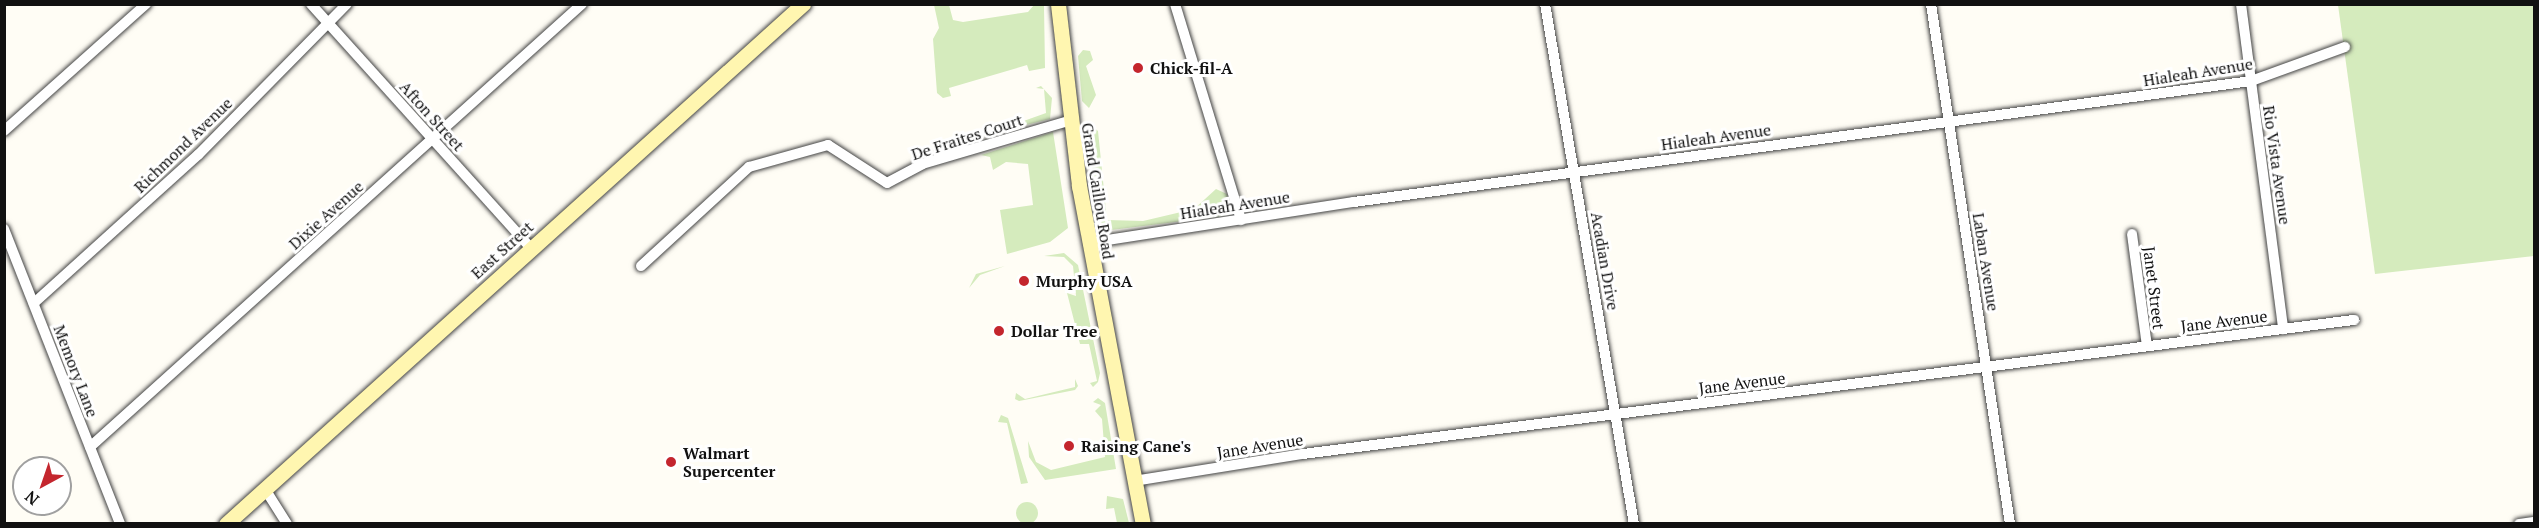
<!DOCTYPE html>
<html>
<head>
<meta charset="utf-8">
<style>
	body { margin:0 }
	#map { position:relative; width:2539px; height:528px; overflow:hidden; background:#fffdf5; font-family:"PT Serif",serif }
	div>[style] { position:absolute }
	.green>* { inset:0; background:#d5ebbd }
	.round { border-radius:50% }
	.roads { filter:drop-shadow(0 0 2px #444) drop-shadow(0 0 2px #444) }
	.street>* { height:10px; margin:-5px; padding:0 5px; transform-origin:5px; border-radius:5px; background:#fff }
	.secondary>* { height:15px; margin:-7.5px; padding:0 7.5px; transform-origin:7.5px; border-radius:7.5px; background:#fff6b0 }
	.dots>* { width:16px; height:16px; translate:-50% -50%; box-sizing:border-box; border:3px solid #fff; border-radius:50% }
	span { translate:-50% -50%; white-space:nowrap; text-align:center; line-height:1.15; -webkit-text-stroke:6px #fff; paint-order:stroke }
	.poi-label { font-size:16px; color:#111; font-weight:700 }
	.left { translate:0 -50%; text-align:left }
	.street-label { font-size:16px; color:#111 }
	.frame { position:absolute; inset:0; border:6px solid #111; pointer-events:none }
	.north { position:absolute; left:12px; top:456px; width:60px; height:60px; box-sizing:border-box; background:#fff; border:2px solid #a0a0a0; border-radius:50%; rotate:220deg; font-size:16px; font-weight:700; line-height:24px; text-align:center; color:#111 }
	.north::after { content:''; display:block; margin:auto; width:21px; height:27px; background:#c4262e; clip-path:polygon(50% 0,100% 100%,50% 72%,0 100%) }
</style>
</head>
<body>
<div id="map">
	<div class="green">
		<div style="clip-path:polygon(934px 5px,949px 5px,953px 20px,963px 22px,1028px 12px,1034px 5px,1044px 5px,1045px 68px,1029px 71px,1027px 65px,949px 88px,951px 96px,943px 98px,937px 93px,933px 39px,939px 28px)"></div>
		<div style="clip-path:polygon(2338px 5px,2534px 5px,2534px 256px,2375px 274px)"></div>
		<div style="clip-path:polygon(1083px 50px,1090px 51px,1093px 60px,1086px 66px,1096px 95px,1089px 108px,1082px 101px,1078px 56px)"></div>
		<div style="clip-path:polygon(1041px 86px,1052px 98px,1050px 119px,979px 137px,1046px 113px,1044px 89px,1036px 88px)"></div>
		<div style="clip-path:polygon(1091px 125px,1098px 131px,1107px 220px,1143px 221px,1194px 209px,1216px 189px,1227px 194px,1231px 210px,1224px 216px,1103px 231px,1086px 132px)"></div>
		<div style="clip-path:polygon(1053px 132px,1068px 228px,1050px 242px,1007px 254px,1000px 210px,1033px 205px,1028px 164px,1006px 162px,993px 170px,990px 157px,981px 155px)"></div>
		<div style="clip-path:polygon(1064px 253px,1078px 265px,1100px 373px,1098px 382px,1093px 387px,1090px 383px,1097px 381px,1089px 344px,1080px 344px,1067px 293px,1076px 296px,1073px 266px,1064px 257px,1044px 256px)"></div>
		<div style="clip-path:polygon(1005px 266px,980px 275px,969px 288px,976px 274px)"></div>
		<div style="clip-path:polygon(1075px 379px,1078px 386px,1075px 390px,1019px 401px,1015px 399px,1016px 393px,1025px 399px,1075px 387px)"></div>
		<div style="clip-path:polygon(1098px 398px,1105px 403px,1116px 469px,1045px 480px,1029px 457px,1028px 441px,1036px 462px,1051px 470px,1105px 457px,1102px 419px,1095px 411px,1101px 405px,1093px 402px)"></div>
		<div style="clip-path:polygon(1001px 415px,1008px 418px,1028px 483px,1021px 484px,1007px 423px,998px 422px)"></div>
		<div style="clip-path:polygon(1107px 496px,1123px 499px,1129px 523px,1117px 523px,1114px 508px,1106px 509px)"></div>
		<div class="round" style="left:1016px;top:502px;width:22px;height:22px"></div>
	</div>
	<div class="roads">
		<div class="street">
			<div style="left:311px;top:4px;width:329px;rotate:48deg"></div>
			<div style="left:1175px;top:4px;width:226px;rotate:73deg"></div>
			<div style="left:1545px;top:4px;width:528px;rotate:80.29deg"></div>
			<div style="left:1931px;top:4px;width:526px;rotate:81.36deg"></div>
			<div style="left:2241px;top:4px;width:328px;rotate:82.6deg"></div>
			<div style="left:4px;top:131px;width:191px;rotate:-41.8deg"></div>
			<div style="left:4px;top:229px;width:317px;rotate:68.5deg"></div>
			<div style="left:2132px;top:234px;width:113px;rotate:82.4deg"></div>
			<div style="left:1088px;top:243px;width:269px;rotate:-8.8deg"></div>
			<div style="left:1354px;top:202px;width:905px;rotate:-7.68deg"></div>
			<div style="left:2251px;top:81px;width:100px;rotate:-19.9deg"></div>
			<div style="left:641px;top:266px;width:147px;rotate:-42.5deg"></div>
			<div style="left:749px;top:167px;width:82px;rotate:-15.6deg"></div>
			<div style="left:828px;top:145px;width:70px;rotate:32.8deg"></div>
			<div style="left:887px;top:183px;width:40px;rotate:-28deg"></div>
			<div style="left:922px;top:164px;width:152px;rotate:-16.4deg"></div>
			<div style="left:34px;top:303px;width:221px;rotate:-42.1deg"></div>
			<div style="left:198px;top:155px;width:212px;rotate:-45.4deg"></div>
			<div style="left:90px;top:447px;width:662px;rotate:-42deg"></div>
			<div style="left:1134px;top:481px;width:171px;rotate:-9.1deg"></div>
			<div style="left:1303px;top:454px;width:1060px;rotate:-7.27deg"></div>
			<div style="left:265px;top:489px;width:41px;rotate:57.8deg"></div>
			<div style="left:2519px;top:524px;width:15px;rotate:-8deg"></div>
		</div>
		<div class="secondary">
			<div style="left:1058px;top:4px;width:183px;rotate:83.4deg"></div>
			<div style="left:1079px;top:186px;width:344px;rotate:79.3deg"></div>
			<div style="left:226px;top:524px;width:777px;rotate:-42.03deg"></div>
		</div>
	</div>
	<div class="dots">
		<div style="left:1138px;top:68px;background:#c4262e"></div>
		<div style="left:1024px;top:281px;background:#c4262e"></div>
		<div style="left:999px;top:331px;background:#c4262e"></div>
		<div style="left:1069px;top:446px;background:#c4262e"></div>
		<div style="left:671px;top:462px;background:#c4262e"></div>
	</div>
	<div class="poi-label">
		<span class="left" style="left:1150px;top:68px">Chick-fil-A</span>
		<span class="left" style="left:1036px;top:281px">Murphy USA</span>
		<span class="left" style="left:1011px;top:331px">Dollar Tree</span>
		<span class="left" style="left:1081px;top:446px">Raising Cane's</span>
		<span class="left" style="left:683px;top:462px">Walmart<br>Supercenter</span>
	</div>
	<div class="street-label">
		<span style="left:2198px;top:72px;rotate:-9deg">Hialeah Avenue</span>
		<span style="left:432px;top:116px;rotate:48deg">Afton Street</span>
		<span style="left:967px;top:137px;rotate:-18deg">De Fraites Court</span>
		<span style="left:1716px;top:137px;rotate:-8deg">Hialeah Avenue</span>
		<span style="left:183px;top:145px;rotate:-44deg">Richmond Avenue</span>
		<span style="left:2277px;top:165px;rotate:82deg">Rio Vista Avenue</span>
		<span style="left:1098px;top:191px;rotate:81deg">Grand Caillou Road</span>
		<span style="left:1235px;top:205px;rotate:-9deg">Hialeah Avenue</span>
		<span style="left:326px;top:215px;rotate:-42deg">Dixie Avenue</span>
		<span style="left:502px;top:250px;rotate:-42deg">East Street</span>
		<span style="left:1605px;top:261px;rotate:80deg">Acadian Drive</span>
		<span style="left:1986px;top:262px;rotate:81deg">Laban Avenue</span>
		<span style="left:2154px;top:288px;rotate:83deg">Janet Street</span>
		<span style="left:2224px;top:321px;rotate:-7deg">Jane Avenue</span>
		<span style="left:76px;top:371px;rotate:69deg">Memory Lane</span>
		<span style="left:1742px;top:383px;rotate:-7deg">Jane Avenue</span>
		<span style="left:1260px;top:446px;rotate:-9deg">Jane Avenue</span>
	</div>
	<div class="frame"></div>
	<div class="north">N</div>
</div>
</body>
</html>
